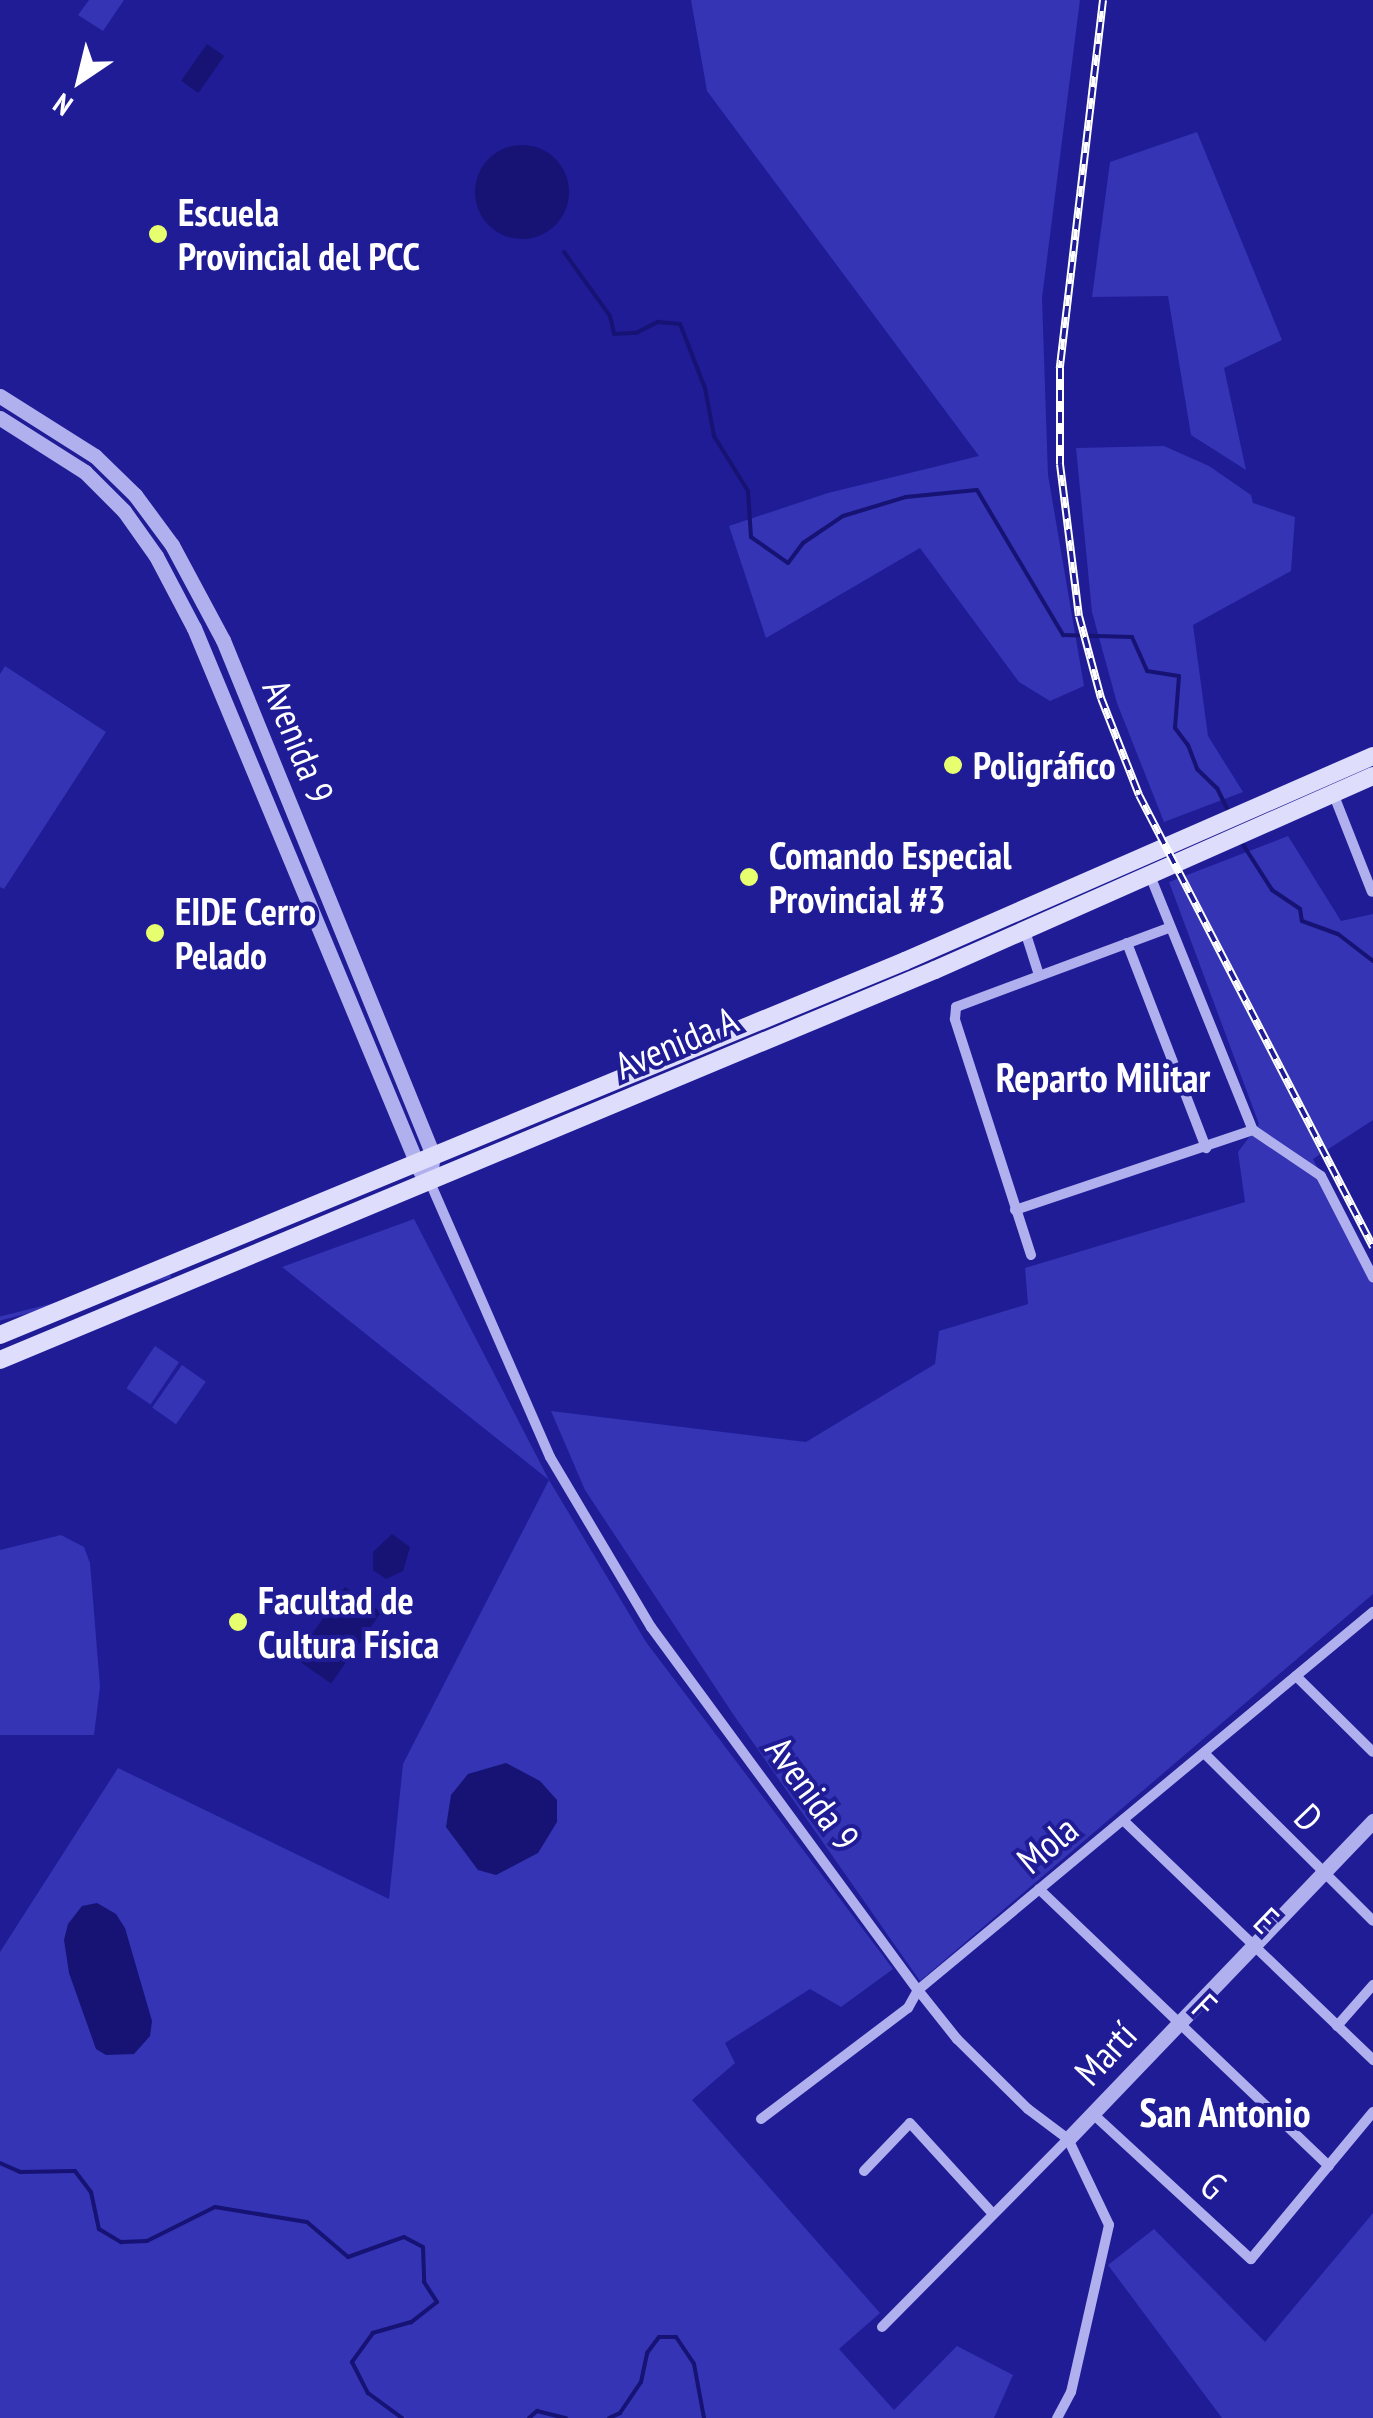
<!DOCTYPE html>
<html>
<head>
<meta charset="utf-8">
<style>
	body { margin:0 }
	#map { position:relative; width:1373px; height:2418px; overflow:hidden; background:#1f1c96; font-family:"PT Sans Narrow",sans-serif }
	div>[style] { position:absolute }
	.green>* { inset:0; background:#3434b5; transform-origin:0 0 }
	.water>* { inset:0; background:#161374; transform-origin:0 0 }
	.round { border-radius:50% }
	.stream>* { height:4px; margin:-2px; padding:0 2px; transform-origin:2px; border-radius:2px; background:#161374 }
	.minor>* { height:10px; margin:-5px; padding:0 5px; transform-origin:5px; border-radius:5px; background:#b0b0ef }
	.tertiary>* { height:15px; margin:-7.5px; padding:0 7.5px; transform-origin:7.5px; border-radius:7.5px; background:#b0b0ef }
	.secondary>* { height:18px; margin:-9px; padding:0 9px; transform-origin:9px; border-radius:9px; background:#deddfb }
	.rail>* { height:8px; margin-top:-4px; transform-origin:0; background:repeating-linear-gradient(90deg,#1f1c96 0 11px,#fff 0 22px); box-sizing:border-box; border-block:2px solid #fff }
	.dots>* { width:28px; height:28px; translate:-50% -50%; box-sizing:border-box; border:5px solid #1f1c96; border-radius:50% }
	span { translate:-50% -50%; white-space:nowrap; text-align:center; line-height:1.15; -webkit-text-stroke:8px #1f1c96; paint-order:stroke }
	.poi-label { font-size:38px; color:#fff; font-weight:700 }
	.left { translate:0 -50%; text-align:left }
	.street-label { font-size:38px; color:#fff }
	.neighbourhood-label { font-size:40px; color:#fff; font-weight:700 }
	.north { position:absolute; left:30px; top:30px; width:100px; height:100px; -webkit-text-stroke:8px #1f1c96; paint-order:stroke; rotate:215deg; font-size:28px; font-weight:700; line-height:40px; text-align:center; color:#fff }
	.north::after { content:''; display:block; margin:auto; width:35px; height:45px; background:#fff; clip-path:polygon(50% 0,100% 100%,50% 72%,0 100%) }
</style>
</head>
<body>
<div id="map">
	<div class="green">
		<div style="clip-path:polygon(89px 0,124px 0,103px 31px,78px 15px)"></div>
		<div style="clip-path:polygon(691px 0,1080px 0,1042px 298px,1048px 475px,1084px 686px,1050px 701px,1019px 682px,920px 548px,766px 638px,729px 526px,828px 493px,979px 456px,707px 91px)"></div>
		<div style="clip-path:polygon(1197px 132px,1282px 340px,1224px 368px,1246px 470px,1191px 435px,1168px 296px,1092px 297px,1110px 162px)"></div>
		<div style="clip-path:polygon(1164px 446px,1209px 466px,1251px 495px,1253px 503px,1295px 517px,1291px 571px,1193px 625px,1208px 736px,1243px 792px,1164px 822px,1117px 703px,1092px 612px,1076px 448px)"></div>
		<div style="clip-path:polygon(5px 666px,106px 732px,4px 889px,0 887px,0 674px)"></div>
		<div style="clip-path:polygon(1288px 836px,1341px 921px,1373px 914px,1373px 1120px,1313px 1159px,1373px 1278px,1373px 1594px,920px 1981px,733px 1714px,585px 1490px,551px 1411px,806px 1442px,935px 1364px,939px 1331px,1028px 1304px,1025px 1268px,1245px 1202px,1238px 1152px,1259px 1124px,1169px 882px)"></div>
		<div style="clip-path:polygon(414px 1219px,549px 1480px,646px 1642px,893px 1969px,841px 2007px,810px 1989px,725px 2043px,735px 2063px,692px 2100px,880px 2313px,839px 2349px,894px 2410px,957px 2346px,1013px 2375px,994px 2418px,0 2418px,0 1952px,118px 1768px,389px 1899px,403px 1764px,549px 1480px,282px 1267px)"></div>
		<div style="left:170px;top:1274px;width:4px;height:184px;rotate:76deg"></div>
		<div style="left:155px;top:1346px;width:29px;height:51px;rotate:34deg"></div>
		<div style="left:182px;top:1365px;width:29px;height:52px;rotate:35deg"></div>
		<div style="clip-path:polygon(61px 1535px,84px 1547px,90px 1563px,100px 1687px,94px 1735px,0 1735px,0 1550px)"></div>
		<div style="clip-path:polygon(1373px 2213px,1373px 2418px,1222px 2418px,1108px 2265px,1154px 2229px,1265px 2342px)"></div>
	</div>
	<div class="water">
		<div style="left:207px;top:44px;width:21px;height:45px;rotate:35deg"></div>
		<div class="round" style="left:475px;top:145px;width:94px;height:94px"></div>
		<div style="clip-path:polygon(392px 1534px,410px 1547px,403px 1571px,386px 1579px,373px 1570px,373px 1552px)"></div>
		<div style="left:345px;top:1587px;width:44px;height:87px;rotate:35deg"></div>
		<div style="clip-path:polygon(506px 1763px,540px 1781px,557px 1800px,557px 1822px,538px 1853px,496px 1875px,478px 1870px,446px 1827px,451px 1795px,468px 1774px)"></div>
		<div style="clip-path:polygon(97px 1903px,116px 1914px,125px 1928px,152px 2021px,150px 2036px,134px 2054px,106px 2055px,96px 2049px,69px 1973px,64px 1940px,68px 1924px,82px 1906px)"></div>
	</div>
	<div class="stream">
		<div style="left:564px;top:252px;width:79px;rotate:54.3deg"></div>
		<div style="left:610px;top:316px;width:18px;rotate:77deg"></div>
		<div style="left:614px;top:334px;width:22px;rotate:-3deg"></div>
		<div style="left:636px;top:333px;width:25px;rotate:-27deg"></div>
		<div style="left:658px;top:322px;width:22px;rotate:5deg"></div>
		<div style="left:680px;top:324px;width:69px;rotate:68.7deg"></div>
		<div style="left:705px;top:388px;width:49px;rotate:79.4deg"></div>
		<div style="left:714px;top:436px;width:65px;rotate:58.3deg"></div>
		<div style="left:748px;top:491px;width:46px;rotate:86.3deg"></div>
		<div style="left:751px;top:537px;width:45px;rotate:35.1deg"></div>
		<div style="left:788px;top:563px;width:25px;rotate:-53deg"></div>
		<div style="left:803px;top:543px;width:48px;rotate:-34deg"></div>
		<div style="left:843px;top:516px;width:66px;rotate:-16.8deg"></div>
		<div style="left:906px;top:497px;width:71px;rotate:-5.6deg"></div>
		<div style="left:977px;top:490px;width:169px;rotate:59.3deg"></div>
		<div style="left:1063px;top:635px;width:69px;rotate:1.7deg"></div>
		<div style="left:1132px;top:637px;width:37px;rotate:66deg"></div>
		<div style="left:1147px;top:671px;width:32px;rotate:9deg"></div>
		<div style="left:1179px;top:676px;width:52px;rotate:94.4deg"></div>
		<div style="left:1175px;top:728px;width:21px;rotate:53deg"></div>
		<div style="left:1188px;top:745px;width:26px;rotate:69deg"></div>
		<div style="left:1197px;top:769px;width:28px;rotate:44deg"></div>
		<div style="left:1217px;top:788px;width:25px;rotate:64deg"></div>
		<div style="left:1242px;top:843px;width:56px;rotate:57.4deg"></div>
		<div style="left:1272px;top:890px;width:34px;rotate:34deg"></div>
		<div style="left:1300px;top:909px;width:12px;rotate:81deg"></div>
		<div style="left:1302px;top:921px;width:38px;rotate:20deg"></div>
		<div style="left:1338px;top:934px;width:44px;rotate:37.6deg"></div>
		<div style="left:0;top:2163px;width:22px;rotate:24deg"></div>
		<div style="left:20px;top:2172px;width:55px;rotate:-1deg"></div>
		<div style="left:75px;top:2171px;width:26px;rotate:53deg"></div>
		<div style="left:91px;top:2192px;width:38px;rotate:78deg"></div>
		<div style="left:99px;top:2229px;width:26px;rotate:31deg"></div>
		<div style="left:121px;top:2242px;width:26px;rotate:-2deg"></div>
		<div style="left:147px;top:2241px;width:76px;rotate:-26.6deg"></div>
		<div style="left:215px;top:2207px;width:93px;rotate:9.3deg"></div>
		<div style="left:307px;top:2222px;width:54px;rotate:40.5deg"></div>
		<div style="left:348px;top:2257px;width:59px;rotate:-19.7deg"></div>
		<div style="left:404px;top:2237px;width:21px;rotate:28deg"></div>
		<div style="left:423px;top:2247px;width:35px;rotate:88deg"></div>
		<div style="left:424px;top:2282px;width:24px;rotate:57deg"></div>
		<div style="left:437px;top:2302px;width:33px;rotate:142deg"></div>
		<div style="left:411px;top:2322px;width:40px;rotate:164deg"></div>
		<div style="left:373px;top:2333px;width:36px;rotate:126deg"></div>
		<div style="left:352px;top:2362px;width:35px;rotate:63deg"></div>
		<div style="left:368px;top:2393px;width:42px;rotate:36.3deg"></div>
		<div style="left:529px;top:2418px;width:11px;rotate:-41deg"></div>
		<div style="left:537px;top:2411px;width:30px;rotate:14deg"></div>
		<div style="left:609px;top:2418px;width:12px;rotate:-24deg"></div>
		<div style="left:620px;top:2413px;width:37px;rotate:-56deg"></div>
		<div style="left:641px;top:2382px;width:30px;rotate:-78deg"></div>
		<div style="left:647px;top:2353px;width:20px;rotate:-53deg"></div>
		<div style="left:659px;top:2337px;width:17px"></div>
		<div style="left:676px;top:2337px;width:32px;rotate:56deg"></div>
		<div style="left:694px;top:2364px;width:55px;rotate:79.5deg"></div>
	</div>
	<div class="minor">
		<div style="left:1333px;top:793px;width:106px;rotate:68.5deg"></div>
		<div style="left:1149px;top:873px;width:277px;rotate:68deg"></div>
		<div style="left:1253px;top:1130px;width:82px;rotate:34.1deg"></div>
		<div style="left:1321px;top:1176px;width:114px;rotate:62.8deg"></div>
		<div style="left:1024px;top:928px;width:49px;rotate:72.3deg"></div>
		<div style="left:1127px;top:943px;width:220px;rotate:68.9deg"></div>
		<div style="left:429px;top:1180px;width:302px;rotate:66.4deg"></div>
		<div style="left:550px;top:1457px;width:198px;rotate:59.3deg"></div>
		<div style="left:651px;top:1627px;width:451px;rotate:53.7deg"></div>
		<div style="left:918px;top:1990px;width:63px;rotate:51.5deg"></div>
		<div style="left:957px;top:2039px;width:100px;rotate:44.6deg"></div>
		<div style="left:1028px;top:2109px;width:50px;rotate:36.9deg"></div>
		<div style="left:1068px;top:2139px;width:95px;rotate:64.5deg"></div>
		<div style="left:1109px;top:2225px;width:171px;rotate:102.8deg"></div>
		<div style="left:1071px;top:2392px;width:30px;rotate:118deg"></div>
		<div style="left:1015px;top:1210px;width:251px;rotate:-18.6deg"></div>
		<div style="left:1031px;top:1255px;width:248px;rotate:-107.9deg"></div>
		<div style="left:955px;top:1019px;width:12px;rotate:-85deg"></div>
		<div style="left:956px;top:1007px;width:226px;rotate:-20.4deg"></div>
		<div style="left:1296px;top:1676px;width:108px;rotate:44.6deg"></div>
		<div style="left:1204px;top:1753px;width:238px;rotate:44.8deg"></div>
		<div style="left:1123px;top:1820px;width:347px;rotate:43.8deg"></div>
		<div style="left:1039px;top:1889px;width:401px;rotate:43.7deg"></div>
		<div style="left:1337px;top:2026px;width:55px;rotate:-48.7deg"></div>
		<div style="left:1092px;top:2113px;width:216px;rotate:42.6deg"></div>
		<div style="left:1251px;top:2259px;width:191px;rotate:-50.3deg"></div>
		<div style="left:761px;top:2119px;width:184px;rotate:-37.1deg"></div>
		<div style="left:908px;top:2008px;width:21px;rotate:-61deg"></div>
		<div style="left:918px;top:1990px;width:592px;rotate:-39.72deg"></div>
		<div style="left:864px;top:2171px;width:66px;rotate:-46.2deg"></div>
		<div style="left:910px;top:2123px;width:123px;rotate:47.6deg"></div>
		<div style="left:882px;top:2327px;width:264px;rotate:-45.3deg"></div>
	</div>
	<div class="tertiary">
		<div style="left:0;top:396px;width:112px;rotate:32.3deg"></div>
		<div style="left:95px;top:456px;width:56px;rotate:44.3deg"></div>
		<div style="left:135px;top:495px;width:62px;rotate:53.5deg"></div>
		<div style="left:172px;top:545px;width:108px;rotate:61.8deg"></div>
		<div style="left:223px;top:640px;width:556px;rotate:67.82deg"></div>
		<div style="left:433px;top:1155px;width:25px;rotate:99deg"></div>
		<div style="left:0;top:418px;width:101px;rotate:32.4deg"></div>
		<div style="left:85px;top:472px;width:55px;rotate:45deg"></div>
		<div style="left:124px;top:511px;width:55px;rotate:54.6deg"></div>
		<div style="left:156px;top:556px;width:81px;rotate:62.2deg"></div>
		<div style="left:194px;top:628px;width:588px;rotate:67.4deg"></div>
		<div style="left:1068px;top:2139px;width:441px;rotate:-46.2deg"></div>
	</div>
	<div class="secondary">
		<div style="left:0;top:1335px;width:979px;rotate:-22.45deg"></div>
		<div style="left:905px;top:961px;width:511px;rotate:-23.66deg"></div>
		<div style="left:0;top:1360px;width:1013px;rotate:-22.64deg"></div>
		<div style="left:935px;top:970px;width:479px;rotate:-23.9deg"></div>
	</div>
	<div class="rail">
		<div style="left:1103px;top:0;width:371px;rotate:96.7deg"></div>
		<div style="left:1060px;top:368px;width:96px;rotate:90deg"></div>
		<div style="left:1060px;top:464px;width:153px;rotate:82.9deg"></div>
		<div style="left:1079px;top:616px;width:85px;rotate:75deg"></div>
		<div style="left:1101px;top:698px;width:104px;rotate:68.6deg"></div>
		<div style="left:1139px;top:795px;width:509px;rotate:62.63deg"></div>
	</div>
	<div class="dots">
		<div style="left:158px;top:234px;background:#e7ff6e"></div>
		<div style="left:953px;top:765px;background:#e7ff6e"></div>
		<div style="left:749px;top:877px;background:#e7ff6e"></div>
		<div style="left:155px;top:933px;background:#e7ff6e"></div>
		<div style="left:238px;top:1622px;background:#e7ff6e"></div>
	</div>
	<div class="poi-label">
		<span class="left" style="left:178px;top:234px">Escuela<br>Provincial del PCC</span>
		<span class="left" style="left:973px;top:765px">Poligráfico</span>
		<span class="left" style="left:769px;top:877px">Comando Especial<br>Provincial #3</span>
		<span class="left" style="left:175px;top:933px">EIDE Cerro<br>Pelado</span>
		<span class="left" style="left:258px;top:1622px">Facultad de<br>Cultura Física</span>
	</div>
	<div class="street-label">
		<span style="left:299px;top:741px;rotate:68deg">Avenida 9</span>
		<span style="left:676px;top:1042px;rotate:-23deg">Avenida A</span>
		<span style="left:813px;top:1793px;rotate:54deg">Avenida 9</span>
		<span style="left:1309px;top:1817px;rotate:46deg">D</span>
		<span style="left:1047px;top:1844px;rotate:-40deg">Mola</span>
		<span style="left:1267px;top:1920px;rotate:44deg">E</span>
		<span style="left:1205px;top:2006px;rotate:44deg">F</span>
		<span style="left:1105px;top:2053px;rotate:-47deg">Martí</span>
		<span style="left:1214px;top:2185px;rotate:43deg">G</span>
	</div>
	<div class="neighbourhood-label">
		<span style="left:1103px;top:1077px">Reparto Militar</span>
		<span style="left:1225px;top:2112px">San Antonio</span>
	</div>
	<div class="north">N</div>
</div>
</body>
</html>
